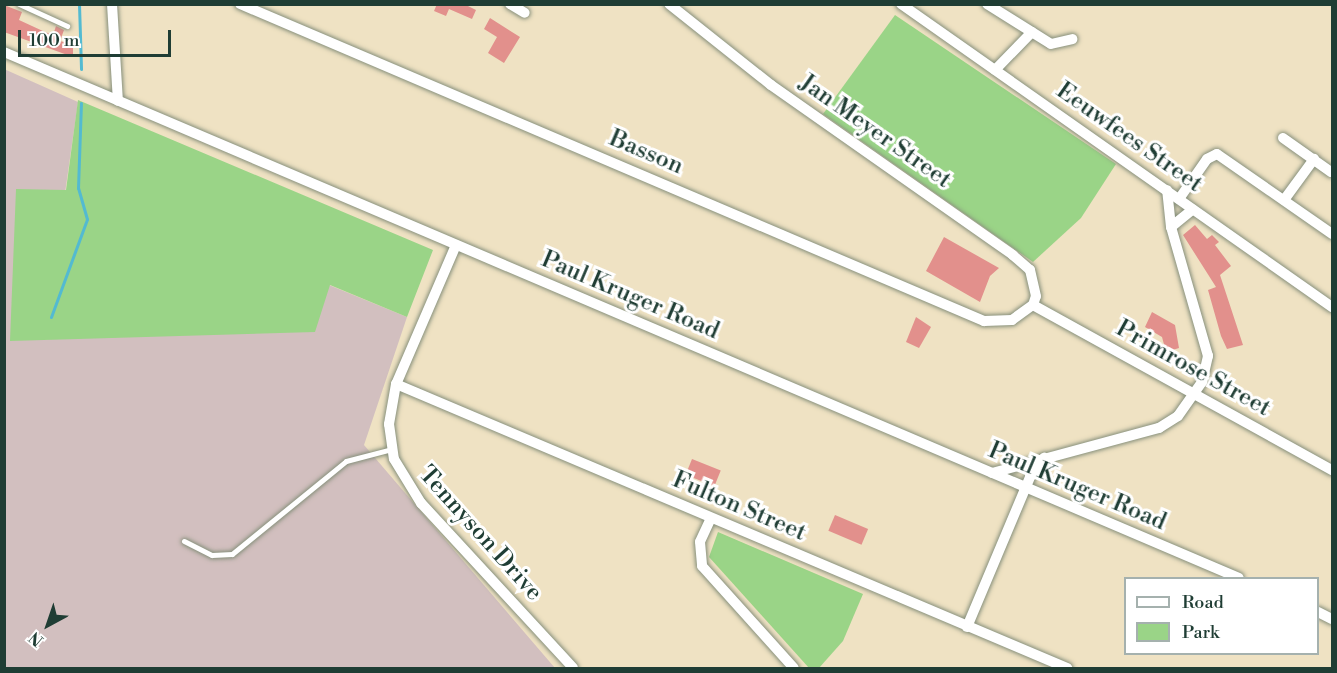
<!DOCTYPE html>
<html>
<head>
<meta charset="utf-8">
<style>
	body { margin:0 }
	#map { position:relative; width:1337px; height:673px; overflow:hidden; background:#efe2c3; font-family:"Libre Bodoni",serif }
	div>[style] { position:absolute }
	.industrial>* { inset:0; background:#d2bfbf }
	.green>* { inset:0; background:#9ad487 }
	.stream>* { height:3px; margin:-1.5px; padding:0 1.5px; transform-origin:1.5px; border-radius:1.5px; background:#53bad1 }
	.building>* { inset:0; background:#e2908c; transform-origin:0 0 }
	.roads { filter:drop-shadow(0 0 2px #87907c) drop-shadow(0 0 2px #87907c) }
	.service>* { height:5px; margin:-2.5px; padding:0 2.5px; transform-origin:2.5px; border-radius:2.5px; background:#fff }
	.minor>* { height:10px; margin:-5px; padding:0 5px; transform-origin:5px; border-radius:5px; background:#fff }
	span { translate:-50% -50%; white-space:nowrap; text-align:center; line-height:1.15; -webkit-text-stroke:6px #fff; paint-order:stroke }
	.street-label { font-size:24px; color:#1f3d34 }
	.frame { position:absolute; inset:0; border:6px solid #1f3d34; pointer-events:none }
	.legend { position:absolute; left:1124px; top:577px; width:195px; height:78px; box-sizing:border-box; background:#fff; border:2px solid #a5b1ae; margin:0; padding:8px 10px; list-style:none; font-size:18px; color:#1f3d34 }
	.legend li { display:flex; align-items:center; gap:12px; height:30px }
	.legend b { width:30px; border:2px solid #a5b1ae }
	.north { position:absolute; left:18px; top:595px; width:60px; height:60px; -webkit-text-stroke:4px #fff; paint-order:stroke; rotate:220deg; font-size:16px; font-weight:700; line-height:24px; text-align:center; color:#1f3d34 }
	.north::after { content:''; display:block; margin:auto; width:21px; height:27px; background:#1f3d34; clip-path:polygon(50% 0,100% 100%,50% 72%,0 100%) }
	.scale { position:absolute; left:18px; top:30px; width:153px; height:27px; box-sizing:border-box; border:3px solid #1f3d34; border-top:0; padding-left:8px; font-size:18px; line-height:21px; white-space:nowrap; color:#1f3d34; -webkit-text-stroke:4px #fff; paint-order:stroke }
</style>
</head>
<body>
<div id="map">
	<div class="industrial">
		<div style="clip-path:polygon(4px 69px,78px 102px,44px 340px,329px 285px,407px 317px,364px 445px,555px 668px,5px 668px)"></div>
	</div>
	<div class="green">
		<div style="clip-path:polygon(895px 15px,1116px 164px,1081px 218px,1033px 262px,823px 114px)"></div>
		<div style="clip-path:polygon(78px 100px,433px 250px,407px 317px,330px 285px,315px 332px,10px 341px,16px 189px,66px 190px)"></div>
		<div style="clip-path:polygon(718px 532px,863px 594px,843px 641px,819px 668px,809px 668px,709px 557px)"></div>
	</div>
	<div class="stream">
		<div style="left:79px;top:4px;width:65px;rotate:88.2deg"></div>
		<div style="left:51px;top:317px;width:104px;rotate:-69.8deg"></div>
		<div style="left:87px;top:219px;width:32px;rotate:-106deg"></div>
		<div style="left:78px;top:188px;width:85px;rotate:-88deg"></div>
	</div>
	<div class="building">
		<div style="clip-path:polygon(437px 4px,464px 4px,476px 10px,472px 19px,449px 9px,446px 16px,434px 11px)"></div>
		<div style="clip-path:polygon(4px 5px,22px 12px,19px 20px,45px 32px,53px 35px,56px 26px,64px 30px,60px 41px,73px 45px,73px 57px,4px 32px)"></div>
		<div style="clip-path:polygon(490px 18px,520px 37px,504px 63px,488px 53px,497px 37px,484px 29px)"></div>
		<div style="clip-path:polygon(1195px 225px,1207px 239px,1212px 235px,1219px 242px,1215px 245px,1231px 266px,1220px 275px,1243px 345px,1227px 349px,1221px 336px,1208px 290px,1216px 287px,1183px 235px)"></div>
		<div style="clip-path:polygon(944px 237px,999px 268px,990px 276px,980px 302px,926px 271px)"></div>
		<div style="clip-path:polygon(1152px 312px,1175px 325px,1179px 348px,1166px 352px,1162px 337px,1145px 327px)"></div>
		<div style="clip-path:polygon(916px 317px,931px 327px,919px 348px,906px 342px)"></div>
		<div style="left:692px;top:459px;width:31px;height:17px;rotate:22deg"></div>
		<div style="left:835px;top:515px;width:36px;height:17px;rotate:23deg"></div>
	</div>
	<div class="roads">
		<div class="service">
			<div style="left:19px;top:4px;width:53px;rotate:24.6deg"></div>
			<div style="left:184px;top:541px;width:31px;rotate:27deg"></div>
			<div style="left:212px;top:555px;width:20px;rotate:-3deg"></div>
			<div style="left:232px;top:554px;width:147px;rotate:-39.2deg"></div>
			<div style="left:346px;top:461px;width:48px;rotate:-14.6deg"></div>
		</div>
		<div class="minor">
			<div style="left:112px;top:4px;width:97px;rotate:86.5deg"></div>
			<div style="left:240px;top:4px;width:809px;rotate:23.08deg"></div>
			<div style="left:984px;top:321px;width:28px;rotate:-2deg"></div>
			<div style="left:1012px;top:320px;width:26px;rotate:-36deg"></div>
			<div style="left:1033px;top:305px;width:9px;rotate:-72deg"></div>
			<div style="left:1036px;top:296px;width:27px;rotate:-103deg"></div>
			<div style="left:1030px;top:270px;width:23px;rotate:-139deg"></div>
			<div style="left:1013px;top:255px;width:296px;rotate:-144.9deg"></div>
			<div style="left:771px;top:85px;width:130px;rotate:-141.5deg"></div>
			<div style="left:510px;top:4px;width:17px;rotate:31deg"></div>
			<div style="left:901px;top:4px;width:527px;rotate:35.11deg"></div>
			<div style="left:987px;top:4px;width:75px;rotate:32deg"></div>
			<div style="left:1051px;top:44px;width:22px;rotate:-13deg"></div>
			<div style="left:4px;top:52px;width:1342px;rotate:23.07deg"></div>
			<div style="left:995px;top:70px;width:53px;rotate:-45.8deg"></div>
			<div style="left:1283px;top:138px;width:59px;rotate:35.3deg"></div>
			<div style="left:1179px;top:199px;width:49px;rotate:-55deg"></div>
			<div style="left:1207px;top:159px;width:11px;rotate:-27deg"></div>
			<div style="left:1217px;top:154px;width:140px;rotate:34.8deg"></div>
			<div style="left:1284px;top:200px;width:51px;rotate:-53.8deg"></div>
			<div style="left:1171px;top:227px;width:28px;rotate:-39deg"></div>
			<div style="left:456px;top:245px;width:151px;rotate:113.3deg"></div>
			<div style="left:396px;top:384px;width:41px;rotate:99.9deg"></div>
			<div style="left:389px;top:424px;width:35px;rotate:82deg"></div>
			<div style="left:394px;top:459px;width:52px;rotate:58.5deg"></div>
			<div style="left:421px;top:503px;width:224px;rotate:47.3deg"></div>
			<div style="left:1033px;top:305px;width:342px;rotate:28.9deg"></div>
			<div style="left:396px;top:384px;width:729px;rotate:22.94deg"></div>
			<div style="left:992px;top:473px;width:173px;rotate:-15.1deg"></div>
			<div style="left:1159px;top:428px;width:22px;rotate:-32deg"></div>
			<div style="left:1178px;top:416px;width:42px;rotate:-54.8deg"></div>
			<div style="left:1202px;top:382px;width:27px;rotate:-77deg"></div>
			<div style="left:1208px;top:356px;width:134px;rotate:-106deg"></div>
			<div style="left:1171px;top:227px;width:37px;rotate:-96deg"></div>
			<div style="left:711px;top:518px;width:26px;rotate:115deg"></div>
			<div style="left:700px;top:542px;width:24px;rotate:85deg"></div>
			<div style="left:702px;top:566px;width:137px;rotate:48deg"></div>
			<div style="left:1318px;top:612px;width:16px;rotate:27deg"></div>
			<div style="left:967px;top:627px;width:163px;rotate:-67.2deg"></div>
			<div style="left:1030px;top:477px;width:24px;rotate:-54deg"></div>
		</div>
	</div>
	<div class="street-label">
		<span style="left:875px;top:132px;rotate:35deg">Jan Meyer Street</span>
		<span style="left:1129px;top:138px;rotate:35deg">Eeuwfees Street</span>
		<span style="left:646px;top:153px;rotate:23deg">Basson</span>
		<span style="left:630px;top:296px;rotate:23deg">Paul Kruger Road</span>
		<span style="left:1193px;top:369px;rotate:29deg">Primrose Street</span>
		<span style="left:1077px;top:487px;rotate:23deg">Paul Kruger Road</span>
		<span style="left:739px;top:507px;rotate:23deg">Fulton Street</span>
		<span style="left:480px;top:534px;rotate:48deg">Tennyson Drive</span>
	</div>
	<div class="frame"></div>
	<ul class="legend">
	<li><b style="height:8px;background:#fff"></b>Road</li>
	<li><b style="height:16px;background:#9ad487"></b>Park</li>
	</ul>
	<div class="north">N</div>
	<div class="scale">100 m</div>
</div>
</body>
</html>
